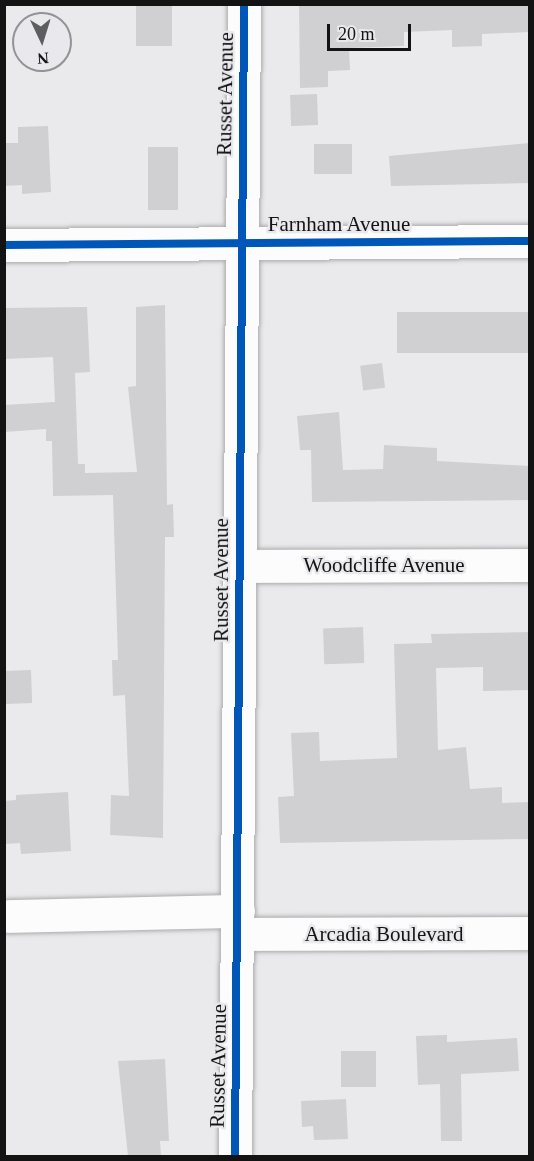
<!DOCTYPE html>
<html>
<head>
<meta charset="utf-8">
<style>
	body { margin:0 }
	#map { position:relative; width:534px; height:1161px; overflow:hidden; background:#eaeaec; font-family:"Times New Roman",serif }
	div>[style] { position:absolute }
	.building>* { inset:0; background:#d0d0d2; transform-origin:0 0 }
	.roads { filter:drop-shadow(0 0 2px #acacae) drop-shadow(0 0 2px #acacae) }
	.minor>* { height:33px; margin:-16.5px; padding:0 16.5px; transform-origin:16.5px; border-radius:16.5px; background:#fcfcfc }
	.cycleway>* { height:8px; margin:-4px; padding:0 4px; transform-origin:4px; border-radius:4px; background:#0057b8 }
	span { translate:-50% -50%; white-space:nowrap; text-align:center; line-height:1.15; -webkit-text-stroke:4.5px #e9e9ed; paint-order:stroke }
	.street-label { font-size:21px; color:#131314 }
	.frame { position:absolute; inset:0; border:6px solid #131314; pointer-events:none }
	.north { position:absolute; left:12px; top:12px; width:60px; height:60px; box-sizing:border-box; background:#e9e9ed; border:2px solid #939396; border-radius:50%; rotate:176deg; font-size:16px; font-weight:700; line-height:24px; text-align:center; color:#131314 }
	.north::after { content:''; display:block; margin:auto; width:21px; height:27px; background:#5e5e60; clip-path:polygon(50% 0,100% 100%,50% 72%,0 100%) }
	.scale { position:absolute; left:327px; top:24px; width:84px; height:27px; box-sizing:border-box; border:3px solid #131314; border-top:0; padding-left:8px; font-size:18px; line-height:21px; white-space:nowrap; color:#131314; -webkit-text-stroke:4px #e9e9ed; paint-order:stroke }
</style>
</head>
<body>
<div id="map">
	<div class="building">
		<div style="left:136px;top:4px;width:36px;height:42px"></div>
		<div style="clip-path:polygon(299px 4px,530px 4px,530px 32px,482px 34px,482px 46px,452px 47px,452px 30px,404px 32px,404px 46px,349px 48px,350px 70px,328px 71px,328px 87px,300px 88px)"></div>
		<div style="left:317px;top:94px;width:31px;height:27px;rotate:88deg"></div>
		<div style="clip-path:polygon(48px 126px,51px 192px,22px 194px,22px 185px,4px 186px,4px 143px,18px 143px,18px 127px)"></div>
		<div style="clip-path:polygon(530px 143px,530px 183px,391px 186px,389px 156px)"></div>
		<div style="left:314px;top:144px;width:38px;height:30px"></div>
		<div style="left:148px;top:147px;width:30px;height:63px"></div>
		<div style="clip-path:polygon(165px 305px,167px 505px,173px 504px,174px 537px,165px 537px,163px 838px,110px 835px,111px 795px,129px 796px,125px 695px,113px 696px,112px 660px,118px 660px,113px 495px,53px 496px,52px 441px,46px 441px,46px 429px,4px 432px,4px 405px,55px 402px,53px 357px,4px 359px,4px 308px,87px 307px,90px 372px,75px 373px,78px 464px,85px 464px,85px 473px,137px 472px,128px 387px,136px 386px,136px 307px)"></div>
		<div style="left:530px;top:312px;width:41px;height:133px;rotate:90deg"></div>
		<div style="left:382px;top:363px;width:25px;height:22px;rotate:83deg"></div>
		<div style="clip-path:polygon(339px 412px,343px 470px,383px 469px,384px 445px,437px 448px,437px 461px,530px 466px,530px 500px,312px 502px,311px 450px,300px 450px,297px 416px)"></div>
		<div style="left:363px;top:627px;width:36px;height:40px;rotate:88deg"></div>
		<div style="clip-path:polygon(530px 632px,530px 690px,483px 691px,483px 667px,436px 668px,438px 750px,466px 747px,470px 789px,502px 787px,502px 803px,530px 802px,530px 839px,280px 843px,278px 797px,294px 796px,291px 733px,319px 732px,320px 761px,397px 758px,394px 644px,432px 643px,431px 634px)"></div>
		<div style="left:31px;top:670px;width:33px;height:27px;rotate:88deg"></div>
		<div style="clip-path:polygon(68px 792px,71px 851px,21px 854px,20px 843px,4px 844px,4px 801px,16px 800px,16px 795px)"></div>
		<div style="clip-path:polygon(447px 1035px,447px 1042px,517px 1038px,519px 1071px,461px 1074px,462px 1141px,441px 1141px,440px 1084px,418px 1085px,416px 1036px)"></div>
		<div style="left:341px;top:1051px;width:35px;height:36px"></div>
		<div style="clip-path:polygon(165px 1059px,169px 1141px,160px 1141px,161px 1156px,128px 1156px,118px 1061px)"></div>
		<div style="clip-path:polygon(346px 1099px,348px 1139px,314px 1140px,313px 1126px,302px 1127px,301px 1101px)"></div>
	</div>
	<div class="roads">
		<div class="minor">
			<div style="left:4px;top:245px;width:526px;rotate:-0.44deg"></div>
			<div style="left:239px;top:566px;width:291px;rotate:-0.2deg"></div>
			<div style="left:9px;top:916px;width:229px;rotate:-1.3deg"></div>
			<div style="left:238px;top:934px;width:292px;rotate:-0.2deg"></div>
			<div style="left:235px;top:1156px;width:1152px;rotate:-89.55deg"></div>
		</div>
	</div>
	<div class="cycleway">
		<div style="left:4px;top:245px;width:526px;rotate:-0.44deg"></div>
		<div style="left:235px;top:1156px;width:1152px;rotate:-89.55deg"></div>
	</div>
	<div class="street-label">
		<span style="left:225px;top:94px;rotate:-89deg">Russet Avenue</span>
		<span style="left:339px;top:224px">Farnham Avenue</span>
		<span style="left:384px;top:565px">Woodcliffe Avenue</span>
		<span style="left:221px;top:580px;rotate:-90deg">Russet Avenue</span>
		<span style="left:384px;top:934px">Arcadia Boulevard</span>
		<span style="left:218px;top:1066px;rotate:-89deg">Russet Avenue</span>
	</div>
	<div class="frame"></div>
	<div class="north">N</div>
	<div class="scale">20 m</div>
</div>
</body>
</html>
